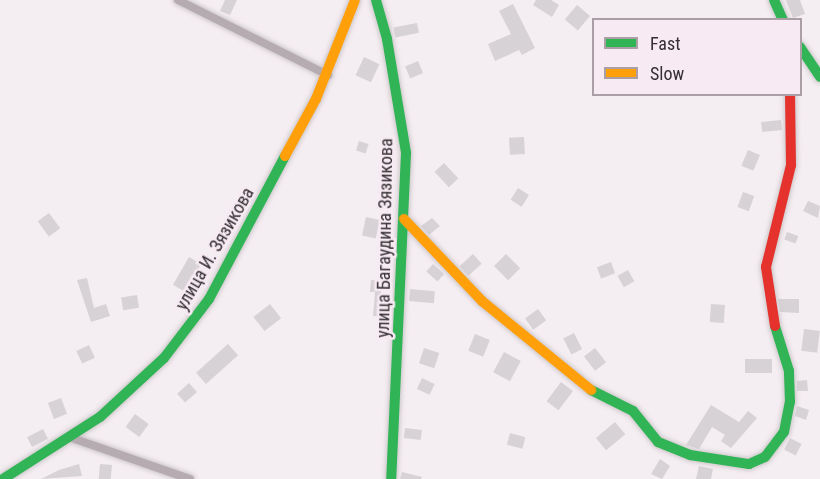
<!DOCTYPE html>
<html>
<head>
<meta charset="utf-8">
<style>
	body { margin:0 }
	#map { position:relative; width:820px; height:479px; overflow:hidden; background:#f4edf1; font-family:"Roboto Condensed",sans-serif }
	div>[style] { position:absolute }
	.building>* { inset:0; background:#d7d2d5; transform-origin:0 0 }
	.roads { filter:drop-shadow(0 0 2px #cdc8cb) drop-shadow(0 0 2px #cdc8cb) }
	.street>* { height:8px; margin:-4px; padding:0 4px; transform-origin:4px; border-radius:4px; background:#b7abb2 }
	.fast>* { height:10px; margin:-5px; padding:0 5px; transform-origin:5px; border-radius:5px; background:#30b455 }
	.slow>* { height:10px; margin:-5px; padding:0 5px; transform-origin:5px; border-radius:5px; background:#ff9f0a }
	.jam>* { height:10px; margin:-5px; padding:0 5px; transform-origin:5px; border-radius:5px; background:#e5322d }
	span { translate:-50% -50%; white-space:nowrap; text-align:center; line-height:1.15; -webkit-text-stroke:5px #f7eaf2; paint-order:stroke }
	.street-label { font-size:18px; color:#342f32 }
	.legend { position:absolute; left:592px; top:18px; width:210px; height:78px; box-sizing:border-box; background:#f7eaf2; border:2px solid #a99fa5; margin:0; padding:8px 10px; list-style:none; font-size:18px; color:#342f32 }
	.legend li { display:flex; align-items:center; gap:12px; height:30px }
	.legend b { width:30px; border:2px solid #a99fa5 }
</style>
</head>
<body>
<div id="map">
	<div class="building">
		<div style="clip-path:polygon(225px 0,237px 0,230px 15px,220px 11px)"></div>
		<div style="clip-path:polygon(536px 0,551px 0,559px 5px,552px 17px,533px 5px)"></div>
		<div style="clip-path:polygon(786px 0,800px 0,805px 14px,793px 18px)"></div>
		<div style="clip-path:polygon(513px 4px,535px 48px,522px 55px,519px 50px,495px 61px,488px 44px,511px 34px,499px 11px)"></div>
		<div style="left:577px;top:5px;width:17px;height:19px;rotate:40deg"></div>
		<div style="left:417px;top:23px;width:10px;height:24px;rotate:79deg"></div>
		<div style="left:364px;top:57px;width:17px;height:20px;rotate:25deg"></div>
		<div style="left:418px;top:61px;width:13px;height:14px;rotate:67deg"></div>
		<div style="left:781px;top:120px;width:10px;height:20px;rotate:84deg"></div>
		<div style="left:524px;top:137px;width:17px;height:15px;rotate:87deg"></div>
		<div style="left:359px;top:141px;width:10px;height:10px;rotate:17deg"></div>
		<div style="left:748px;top:150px;width:13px;height:17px;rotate:23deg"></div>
		<div style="left:444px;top:163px;width:21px;height:13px;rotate:47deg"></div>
		<div style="left:518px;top:188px;width:13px;height:14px;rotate:32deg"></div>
		<div style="left:743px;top:192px;width:12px;height:16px;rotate:20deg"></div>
		<div style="clip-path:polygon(808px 201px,820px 206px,818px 218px,803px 211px)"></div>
		<div style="left:49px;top:213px;width:19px;height:14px;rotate:54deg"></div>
		<div style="left:366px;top:217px;width:14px;height:19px;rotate:12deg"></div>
		<div style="clip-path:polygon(432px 218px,440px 226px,429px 235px,421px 226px)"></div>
		<div style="left:787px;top:232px;width:12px;height:8px;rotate:20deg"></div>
		<div style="left:473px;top:254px;width:13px;height:18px;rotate:48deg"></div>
		<div style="left:506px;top:254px;width:20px;height:17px;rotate:45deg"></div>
		<div style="left:189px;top:257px;width:14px;height:32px;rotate:30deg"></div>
		<div style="left:611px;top:262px;width:12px;height:15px;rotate:70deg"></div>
		<div style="left:433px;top:264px;width:15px;height:10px;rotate:42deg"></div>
		<div style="left:628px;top:270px;width:13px;height:12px;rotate:61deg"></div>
		<div style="clip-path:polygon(87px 278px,94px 308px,106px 304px,110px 316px,91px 322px,77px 280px)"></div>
		<div style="clip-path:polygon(371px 280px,382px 281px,380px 303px,389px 304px,388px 317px,373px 316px,375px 292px,370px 292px)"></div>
		<div style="left:410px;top:289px;width:25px;height:12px;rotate:5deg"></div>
		<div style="left:137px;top:295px;width:13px;height:16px;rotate:81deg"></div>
		<div style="clip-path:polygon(778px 299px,799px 299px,799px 313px,780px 312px)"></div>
		<div style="left:270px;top:304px;width:18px;height:21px;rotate:52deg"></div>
		<div style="left:711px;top:304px;width:14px;height:18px;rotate:4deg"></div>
		<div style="left:538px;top:309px;width:14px;height:16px;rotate:54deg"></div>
		<div style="left:804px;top:329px;width:16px;height:22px;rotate:7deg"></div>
		<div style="left:574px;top:333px;width:18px;height:12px;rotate:63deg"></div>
		<div style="left:475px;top:334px;width:16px;height:18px;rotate:22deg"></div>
		<div style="left:228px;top:344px;width:15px;height:43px;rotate:48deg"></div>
		<div style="left:89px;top:345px;width:14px;height:14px;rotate:65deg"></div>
		<div style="left:424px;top:348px;width:16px;height:16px;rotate:18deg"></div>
		<div style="left:595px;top:348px;width:18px;height:14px;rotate:52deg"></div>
		<div style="left:504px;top:352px;width:19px;height:23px;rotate:28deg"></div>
		<div style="left:745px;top:359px;width:27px;height:14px"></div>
		<div style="left:422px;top:378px;width:14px;height:12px;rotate:25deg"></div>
		<div style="clip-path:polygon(807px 380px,808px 391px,797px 391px,797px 381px)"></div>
		<div style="left:561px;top:382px;width:15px;height:24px;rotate:37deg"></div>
		<div style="left:189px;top:383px;width:12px;height:16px;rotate:48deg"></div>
		<div style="left:61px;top:398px;width:17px;height:14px;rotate:69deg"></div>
		<div style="clip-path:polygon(711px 405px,739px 422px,748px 411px,757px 418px,731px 448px,721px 441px,725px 435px,712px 427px,699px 449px,686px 445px)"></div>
		<div style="clip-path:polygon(797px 406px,809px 410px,806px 420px,795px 416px)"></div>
		<div style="left:135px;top:414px;width:17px;height:16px;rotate:36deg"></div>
		<div style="left:615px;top:422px;width:16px;height:25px;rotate:50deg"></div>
		<div style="left:405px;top:428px;width:17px;height:10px;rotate:7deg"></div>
		<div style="left:43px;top:429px;width:11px;height:18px;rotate:63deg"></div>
		<div style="left:510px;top:433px;width:16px;height:12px;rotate:15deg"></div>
		<div style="left:790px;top:438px;width:13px;height:13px;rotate:27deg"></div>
		<div style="clip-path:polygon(660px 459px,670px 466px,662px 479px,651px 474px)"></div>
		<div style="clip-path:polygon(79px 464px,82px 476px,41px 479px,59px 470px)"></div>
		<div style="left:100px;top:464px;width:12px;height:15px;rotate:5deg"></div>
		<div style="clip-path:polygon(699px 466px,713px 469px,711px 479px,696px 479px)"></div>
		<div style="clip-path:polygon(402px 472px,422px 477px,421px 479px,400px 479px)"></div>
	</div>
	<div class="roads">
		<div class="street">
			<div style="left:178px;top:0;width:168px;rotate:26.6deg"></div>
			<div style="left:72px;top:438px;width:125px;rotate:19.2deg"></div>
		</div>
		<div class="fast">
			<div style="left:376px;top:0;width:41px;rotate:74.2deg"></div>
			<div style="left:387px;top:39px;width:116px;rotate:80.5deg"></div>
			<div style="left:406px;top:153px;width:326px;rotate:92.6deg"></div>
			<div style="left:774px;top:0;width:22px;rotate:66deg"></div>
			<div style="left:800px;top:47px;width:36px;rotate:56deg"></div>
			<div style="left:591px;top:390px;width:47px;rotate:26.6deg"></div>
			<div style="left:633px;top:411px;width:40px;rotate:51deg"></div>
			<div style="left:658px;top:442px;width:35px;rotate:22deg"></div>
			<div style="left:690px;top:455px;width:60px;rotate:8.7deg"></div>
			<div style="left:749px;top:464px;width:17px;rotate:-24deg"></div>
			<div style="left:765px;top:457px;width:31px;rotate:-53deg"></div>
			<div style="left:784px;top:432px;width:31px;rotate:-79deg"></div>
			<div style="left:790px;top:402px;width:31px;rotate:-92deg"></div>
			<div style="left:789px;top:371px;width:47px;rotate:-107.3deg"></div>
			<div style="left:3px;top:479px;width:115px;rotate:-32.6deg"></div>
			<div style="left:100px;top:417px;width:87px;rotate:-42.7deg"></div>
			<div style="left:164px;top:358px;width:74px;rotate:-52.7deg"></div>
			<div style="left:209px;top:299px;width:162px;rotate:-62deg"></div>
		</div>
		<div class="slow">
			<div style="left:285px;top:156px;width:65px;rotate:-61.5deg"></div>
			<div style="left:316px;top:99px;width:106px;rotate:-68.5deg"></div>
			<div style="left:404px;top:219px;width:113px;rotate:46.4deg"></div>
			<div style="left:482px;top:301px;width:141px;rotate:39.2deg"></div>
		</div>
		<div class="jam">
			<div style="left:775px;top:326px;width:60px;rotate:-98.7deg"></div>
			<div style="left:766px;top:267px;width:105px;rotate:-76.2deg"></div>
			<div style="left:791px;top:165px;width:71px;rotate:-90.8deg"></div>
		</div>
	</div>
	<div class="street-label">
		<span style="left:385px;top:238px;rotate:-89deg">улица Багаудина Зязикова</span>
		<span style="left:215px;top:249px;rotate:-60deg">улица И. Зязикова</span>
	</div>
	<ul class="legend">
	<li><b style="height:8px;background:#30b455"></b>Fast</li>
	<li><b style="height:8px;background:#ff9f0a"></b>Slow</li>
	</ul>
</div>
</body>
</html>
